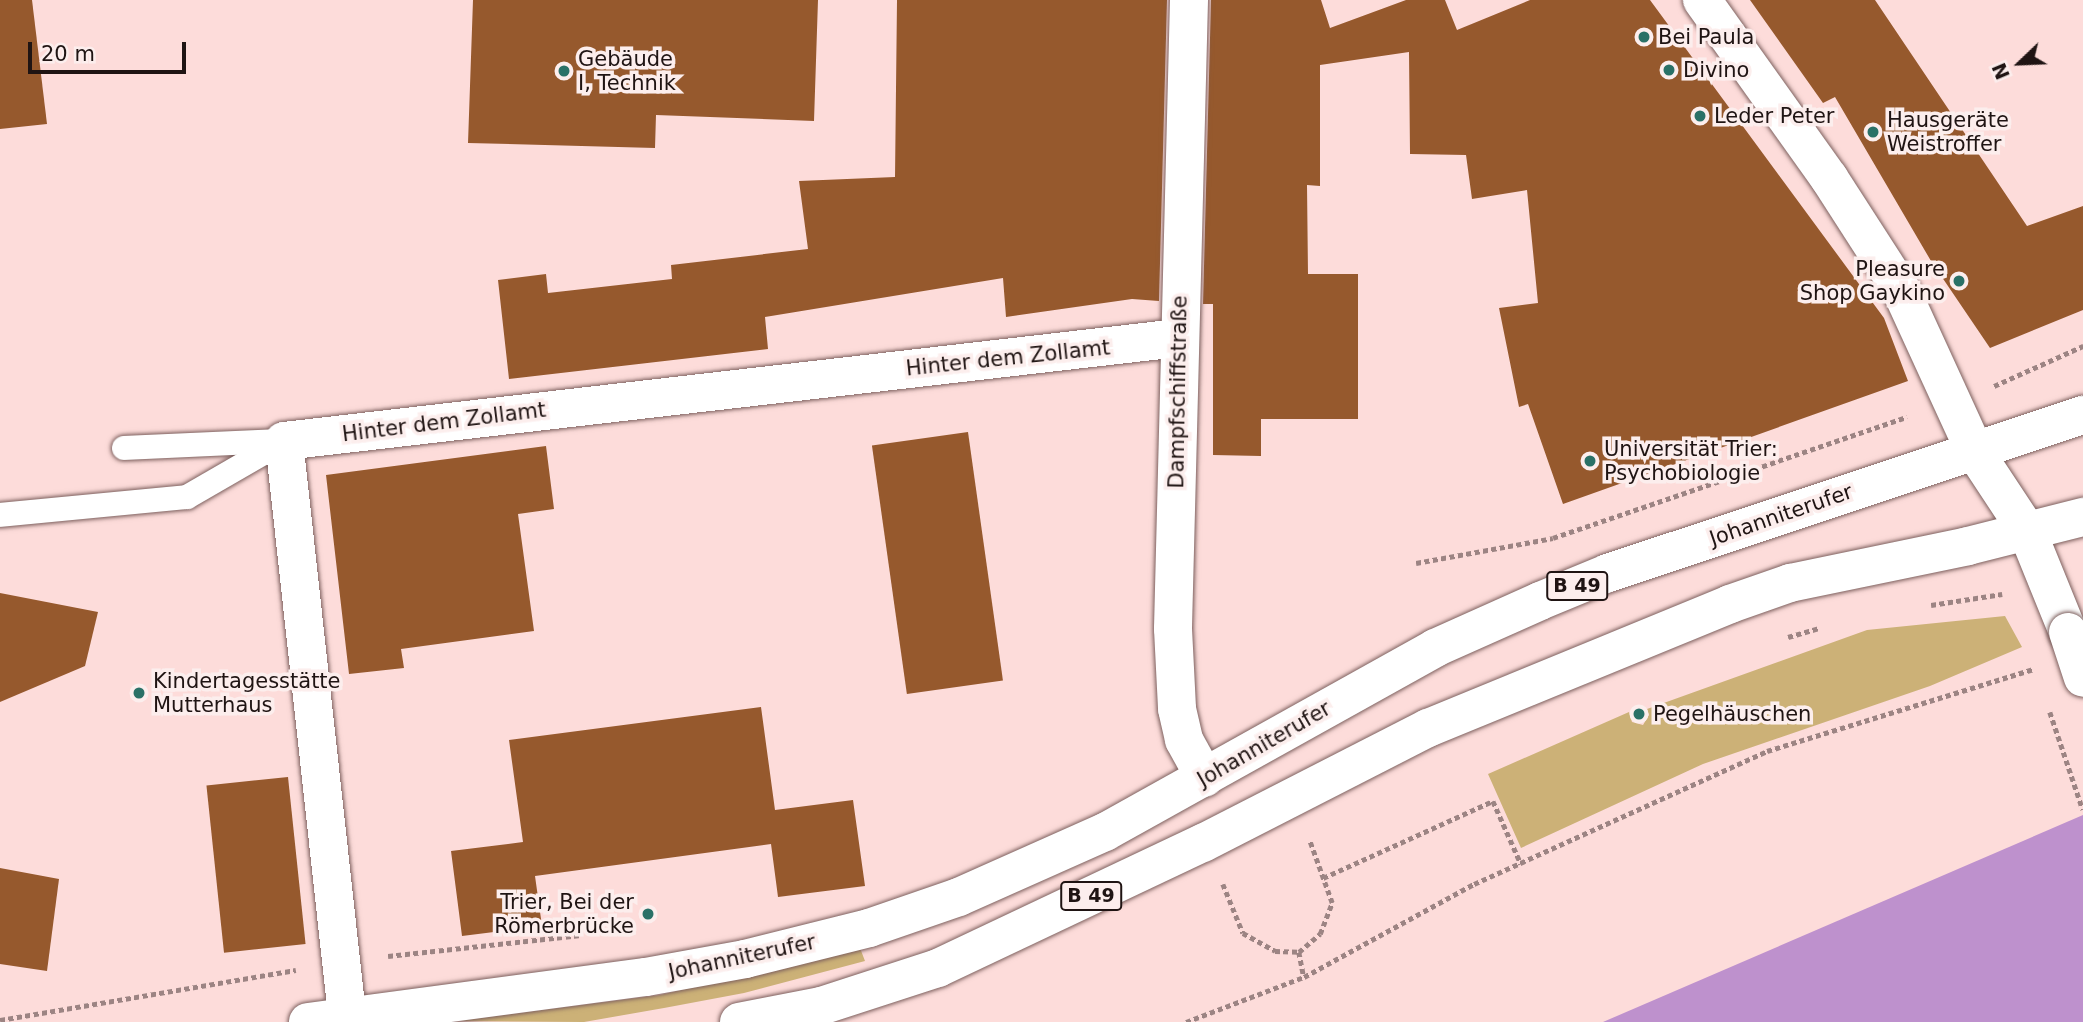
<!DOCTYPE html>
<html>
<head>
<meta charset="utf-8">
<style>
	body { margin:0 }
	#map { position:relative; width:2083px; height:1022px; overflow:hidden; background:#fddcda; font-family:"DejaVu Sans",sans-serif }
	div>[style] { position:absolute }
	.green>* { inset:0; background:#ccb177 }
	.water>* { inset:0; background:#be91cd }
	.building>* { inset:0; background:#96592d; transform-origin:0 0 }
	.path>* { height:4.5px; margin-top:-2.25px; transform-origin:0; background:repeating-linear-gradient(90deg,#9c8483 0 5px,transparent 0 8.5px) }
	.roads { filter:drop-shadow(0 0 2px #7d605e) drop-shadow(0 0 2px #7d605e) }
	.lane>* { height:24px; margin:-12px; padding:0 12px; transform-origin:12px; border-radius:12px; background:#fff }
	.street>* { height:38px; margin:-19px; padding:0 19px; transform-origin:19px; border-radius:19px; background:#fff }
	.primary>* { height:38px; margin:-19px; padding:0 19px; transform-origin:19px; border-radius:19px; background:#fff }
	.path-bridge>* { height:4.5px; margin-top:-2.25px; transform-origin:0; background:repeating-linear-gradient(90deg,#9c8483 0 5px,transparent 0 8.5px) }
	.bridges { filter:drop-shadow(0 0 2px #7d605e) drop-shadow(0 0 2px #7d605e) }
	.street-bridge>* { height:38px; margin:-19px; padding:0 19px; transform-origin:19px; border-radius:19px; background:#fff }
	.dots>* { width:19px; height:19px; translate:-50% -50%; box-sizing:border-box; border:4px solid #fceeed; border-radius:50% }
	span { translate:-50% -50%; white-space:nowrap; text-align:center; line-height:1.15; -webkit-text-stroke:7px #fceeed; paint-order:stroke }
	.shield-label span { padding:2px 5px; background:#fceeed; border:2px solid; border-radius:5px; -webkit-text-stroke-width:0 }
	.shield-label { font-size:19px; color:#1f1413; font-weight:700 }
	.poi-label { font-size:21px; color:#1f1413 }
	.left { translate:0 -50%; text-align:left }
	.right { translate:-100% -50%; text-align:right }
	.street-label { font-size:21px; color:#1f1413 }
	.north { position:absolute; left:1985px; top:28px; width:70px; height:70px; -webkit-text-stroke:5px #fceeed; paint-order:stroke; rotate:247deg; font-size:19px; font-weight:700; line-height:28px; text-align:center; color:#1f1413 }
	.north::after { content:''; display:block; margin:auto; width:24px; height:32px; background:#1f1413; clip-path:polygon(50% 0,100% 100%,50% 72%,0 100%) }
	.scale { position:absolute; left:28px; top:42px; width:158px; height:32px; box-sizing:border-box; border:4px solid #1f1413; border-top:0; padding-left:9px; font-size:21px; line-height:24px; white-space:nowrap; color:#1f1413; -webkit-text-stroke:5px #fceeed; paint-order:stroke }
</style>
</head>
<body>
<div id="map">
	<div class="green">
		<div style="clip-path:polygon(2005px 616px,2022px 647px,1930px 686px,1703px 764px,1521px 848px,1488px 774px,1629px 712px,1632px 722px,1643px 725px,1649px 715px,1647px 709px,1867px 630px)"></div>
		<div style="clip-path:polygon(860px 948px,865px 961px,744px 993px,664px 1008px,584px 1022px,457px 1021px,660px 995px)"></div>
	</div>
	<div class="water">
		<div style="clip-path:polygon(2083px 815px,2083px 1022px,1603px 1022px)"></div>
	</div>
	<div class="building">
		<div style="clip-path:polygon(0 0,32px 0,47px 124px,0 129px)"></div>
		<div style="clip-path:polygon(473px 0,818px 0,814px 121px,656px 115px,655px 148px,468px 143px)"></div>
		<div style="clip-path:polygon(897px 0,1167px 0,1159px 301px,1132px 299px,1006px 317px,1003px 278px,765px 317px,768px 349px,509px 379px,498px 280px,546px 274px,548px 293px,672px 279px,671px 265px,808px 249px,799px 181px,895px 177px)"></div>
		<div style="clip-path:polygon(1211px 0,1321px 0,1330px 28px,1406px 0,1445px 0,1457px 30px,1530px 0,1650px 0,1884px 318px,1908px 381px,1563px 504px,1528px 404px,1519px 407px,1499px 308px,1538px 303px,1527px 190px,1472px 199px,1466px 155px,1410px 154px,1409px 52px,1320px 65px,1320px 186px,1307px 185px,1308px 274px,1358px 274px,1358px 419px,1261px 419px,1261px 456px,1213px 455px,1213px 304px,1203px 304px)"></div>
		<div style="clip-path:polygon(1750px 0,1875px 0,2027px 226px,2083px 206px,2083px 310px,1990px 348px,1931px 261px,1835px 97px,1823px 103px)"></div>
		<div style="left:968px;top:432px;width:251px;height:97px;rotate:82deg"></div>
		<div style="clip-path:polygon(546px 446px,554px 509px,518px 514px,534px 631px,401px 649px,404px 668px,349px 674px,326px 475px)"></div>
		<div style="clip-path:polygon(0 593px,98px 612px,85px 666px,0 702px)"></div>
		<div style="clip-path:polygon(761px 707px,775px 810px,853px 800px,865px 886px,778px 897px,771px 844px,535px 876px,542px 926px,462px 936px,451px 851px,523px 842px,509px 740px)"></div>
		<div style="left:288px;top:777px;width:168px;height:82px;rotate:84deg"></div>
		<div style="clip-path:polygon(0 868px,59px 879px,47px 971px,0 964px)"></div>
	</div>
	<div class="path">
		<div style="left:1994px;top:386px;width:98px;rotate:-24.2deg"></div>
		<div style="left:1416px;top:563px;width:139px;rotate:-10.3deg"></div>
		<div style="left:1553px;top:538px;width:374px;rotate:-18.9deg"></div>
		<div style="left:1931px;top:605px;width:72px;rotate:-8.8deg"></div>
		<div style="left:1788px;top:637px;width:33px;rotate:-16deg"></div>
		<div style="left:1323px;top:878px;width:187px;rotate:-24.4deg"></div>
		<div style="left:1493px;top:801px;width:69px;rotate:66deg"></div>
		<div style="left:1223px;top:884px;width:53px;rotate:67.8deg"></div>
		<div style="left:1243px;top:933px;width:37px;rotate:29deg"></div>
		<div style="left:1275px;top:951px;width:24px;rotate:2deg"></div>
		<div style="left:1299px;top:952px;width:28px;rotate:-41deg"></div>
		<div style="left:1320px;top:934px;width:33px;rotate:-69deg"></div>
		<div style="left:1332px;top:903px;width:65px;rotate:-109.8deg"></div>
		<div style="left:1299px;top:952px;width:25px;rotate:79deg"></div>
		<div style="left:388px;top:956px;width:194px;rotate:-6.2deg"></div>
		<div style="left:0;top:1020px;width:300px;rotate:-9.6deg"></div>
		<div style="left:1186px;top:1022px;width:126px;rotate:-20.9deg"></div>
		<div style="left:1304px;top:977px;width:194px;rotate:-28.7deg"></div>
		<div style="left:1474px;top:884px;width:322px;rotate:-24.4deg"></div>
		<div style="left:1767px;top:751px;width:278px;rotate:-17.1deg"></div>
	</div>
	<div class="roads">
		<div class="lane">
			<div style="left:124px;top:448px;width:156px;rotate:-2.6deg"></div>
			<div style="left:0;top:515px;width:188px;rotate:-5.5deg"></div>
			<div style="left:187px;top:497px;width:112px;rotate:-30deg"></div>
		</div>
		<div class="street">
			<div style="left:1189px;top:0;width:629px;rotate:91.46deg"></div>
			<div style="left:1173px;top:629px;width:80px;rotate:87.1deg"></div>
			<div style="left:1177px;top:709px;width:32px;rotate:77deg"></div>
			<div style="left:1184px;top:740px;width:43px;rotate:61.1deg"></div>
			<div style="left:1702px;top:0;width:219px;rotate:54.5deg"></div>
			<div style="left:1829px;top:178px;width:131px;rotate:57.2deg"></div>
			<div style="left:1900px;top:288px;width:180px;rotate:65.4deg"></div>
			<div style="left:1975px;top:452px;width:95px;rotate:56.6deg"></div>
			<div style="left:2027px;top:531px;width:109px;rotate:67.9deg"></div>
			<div style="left:347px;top:1015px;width:577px;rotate:-96.26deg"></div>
			<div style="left:284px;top:441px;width:900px;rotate:-6.57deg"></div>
		</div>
		<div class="primary">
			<div style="left:308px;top:1022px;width:341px;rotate:-7.6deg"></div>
			<div style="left:646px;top:977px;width:101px;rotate:-10.3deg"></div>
			<div style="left:745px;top:959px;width:128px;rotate:-14deg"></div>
			<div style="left:869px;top:928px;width:95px;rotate:-19deg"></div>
			<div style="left:959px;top:897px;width:160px;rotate:-24deg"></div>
			<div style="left:1105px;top:832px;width:378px;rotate:-29.1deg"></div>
			<div style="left:1435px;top:648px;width:115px;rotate:-24.1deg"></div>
			<div style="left:1540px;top:601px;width:74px;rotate:-22.4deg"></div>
			<div style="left:1608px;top:573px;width:501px;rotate:-18.4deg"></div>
			<div style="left:739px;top:1022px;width:84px;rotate:-11deg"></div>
			<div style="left:821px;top:1006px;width:123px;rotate:-18deg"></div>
			<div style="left:938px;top:968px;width:293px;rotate:-25.3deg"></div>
			<div style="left:1203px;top:843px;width:253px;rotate:-27.1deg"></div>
			<div style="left:1428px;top:728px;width:326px;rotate:-22.3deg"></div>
			<div style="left:1730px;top:604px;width:64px;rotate:-19.3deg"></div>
			<div style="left:1790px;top:583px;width:182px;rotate:-11.7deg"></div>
			<div style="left:1968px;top:546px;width:119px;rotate:-14.2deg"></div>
		</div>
	</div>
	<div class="path-bridge">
		<div style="left:2050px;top:712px;width:103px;rotate:71.4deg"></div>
	</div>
	<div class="bridges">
		<div class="street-bridge">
			<div style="left:2068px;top:632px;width:48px;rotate:71.9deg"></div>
		</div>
	</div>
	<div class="dots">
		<div style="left:1644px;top:37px;background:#2a7167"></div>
		<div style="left:1669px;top:70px;background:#2a7167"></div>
		<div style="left:564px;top:71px;background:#2a7167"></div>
		<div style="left:1700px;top:116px;background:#2a7167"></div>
		<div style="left:1873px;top:132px;background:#2a7167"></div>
		<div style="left:1959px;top:281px;background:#2a7167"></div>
		<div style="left:1590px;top:461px;background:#2a7167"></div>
		<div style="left:139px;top:693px;background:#2a7167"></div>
		<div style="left:1639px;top:714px;background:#2a7167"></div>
		<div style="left:648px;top:914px;background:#2a7167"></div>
	</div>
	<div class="shield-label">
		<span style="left:1577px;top:586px">B 49</span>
		<span style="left:1091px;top:896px">B 49</span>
	</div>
	<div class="poi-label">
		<span class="left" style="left:1658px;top:37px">Bei Paula</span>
		<span class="left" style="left:578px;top:71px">Gebäude<br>I, Technik</span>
		<span class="left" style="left:1683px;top:70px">Divino</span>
		<span class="left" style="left:1714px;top:116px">Leder Peter</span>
		<span class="left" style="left:1887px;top:132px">Hausgeräte<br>Weistroffer</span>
		<span class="right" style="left:1945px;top:281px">Pleasure<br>Shop Gaykino</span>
		<span class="left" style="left:1604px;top:461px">Universität Trier:<br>Psychobiologie</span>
		<span class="left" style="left:153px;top:693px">Kindertagesstätte<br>Mutterhaus</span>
		<span class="left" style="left:1653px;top:714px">Pegelhäuschen</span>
		<span class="right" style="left:634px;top:914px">Trier, Bei der<br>Römerbrücke</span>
	</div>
	<div class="street-label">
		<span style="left:1008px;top:358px;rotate:-6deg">Hinter dem Zollamt</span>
		<span style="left:1178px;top:392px;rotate:-89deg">Dampfschiffstraße</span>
		<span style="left:444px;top:422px;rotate:-7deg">Hinter dem Zollamt</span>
		<span style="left:1781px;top:515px;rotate:-19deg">Johanniterufer</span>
		<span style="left:1264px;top:744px;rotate:-30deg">Johanniterufer</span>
		<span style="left:742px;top:957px;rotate:-12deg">Johanniterufer</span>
	</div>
	<div class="north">N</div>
	<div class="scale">20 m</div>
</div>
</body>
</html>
